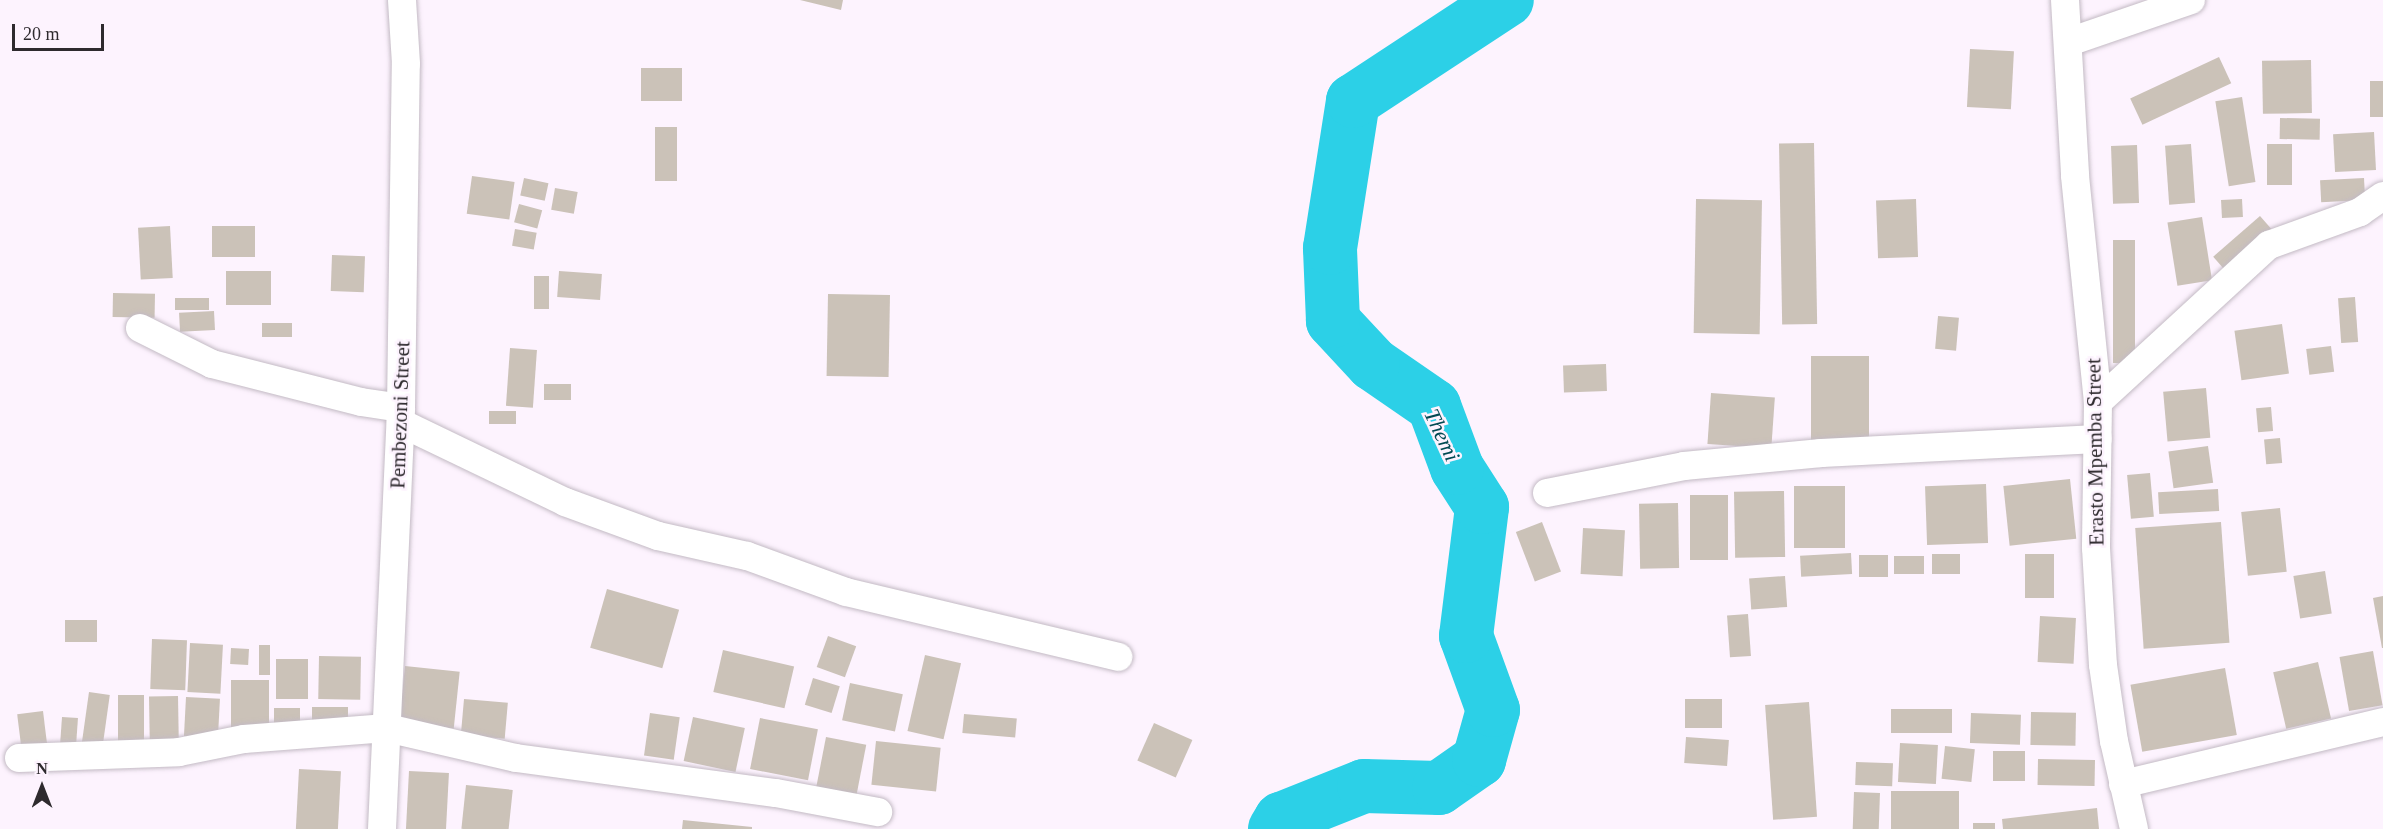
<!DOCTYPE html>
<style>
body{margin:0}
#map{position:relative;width:2383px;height:829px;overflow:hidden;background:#fdf3fe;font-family:Georgia,serif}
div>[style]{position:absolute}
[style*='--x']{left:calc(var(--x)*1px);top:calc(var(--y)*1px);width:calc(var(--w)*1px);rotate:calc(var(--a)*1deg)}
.river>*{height:54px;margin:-27px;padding:0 27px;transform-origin:27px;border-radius:27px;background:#2cd0e7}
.building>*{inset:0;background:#cbc2b8;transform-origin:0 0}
.roads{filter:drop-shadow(0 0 2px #c3bac4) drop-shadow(0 0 2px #c3bac4)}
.minor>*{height:28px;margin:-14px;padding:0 14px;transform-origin:14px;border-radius:14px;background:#fff}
span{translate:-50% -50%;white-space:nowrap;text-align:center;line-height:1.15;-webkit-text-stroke:5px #fdf3fe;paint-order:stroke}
.street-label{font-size:21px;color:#2e2a2e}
.water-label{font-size:22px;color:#014952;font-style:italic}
.north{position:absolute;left:12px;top:757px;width:60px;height:60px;-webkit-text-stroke:4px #fdf3fe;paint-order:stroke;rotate:0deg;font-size:16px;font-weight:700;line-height:24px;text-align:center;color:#2e2a2e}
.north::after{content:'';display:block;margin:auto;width:21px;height:27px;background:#2e2a2e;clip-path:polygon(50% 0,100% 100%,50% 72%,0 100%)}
.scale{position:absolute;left:12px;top:24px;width:92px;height:27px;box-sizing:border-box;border:3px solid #2e2a2e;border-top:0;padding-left:8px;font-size:18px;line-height:21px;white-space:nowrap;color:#2e2a2e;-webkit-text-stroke:4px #fdf3fe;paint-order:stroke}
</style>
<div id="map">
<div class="river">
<div style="--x:1275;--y:829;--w:12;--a:-59"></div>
<div style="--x:1281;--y:819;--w:89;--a:-21.7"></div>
<div style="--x:1364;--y:786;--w:75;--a:1.5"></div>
<div style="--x:1439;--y:788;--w:49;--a:-35"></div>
<div style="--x:1479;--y:760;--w:52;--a:-74.4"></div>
<div style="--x:1493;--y:710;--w:79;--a:-110"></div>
<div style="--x:1466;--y:636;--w:130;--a:-82.9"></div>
<div style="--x:1482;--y:507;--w:46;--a:-122.7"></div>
<div style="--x:1457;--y:468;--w:66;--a:-110.4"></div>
<div style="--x:1434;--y:406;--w:74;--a:-145.5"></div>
<div style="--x:1373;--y:364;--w:59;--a:-132.9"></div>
<div style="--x:1333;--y:321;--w:73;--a:-92.4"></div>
<div style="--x:1330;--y:248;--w:149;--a:-81.1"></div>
<div style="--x:1353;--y:101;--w:184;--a:-33.3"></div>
</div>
<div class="building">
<div style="clip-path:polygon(800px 0,843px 0,841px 10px)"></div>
<div style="left:1970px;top:49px;width:44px;height:58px;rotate:3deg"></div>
<div style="left:2219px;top:57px;width:29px;height:98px;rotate:65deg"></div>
<div style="left:2311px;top:60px;width:53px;height:49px;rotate:89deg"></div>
<div style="left:641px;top:68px;width:41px;height:33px"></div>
<div style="left:2383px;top:81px;width:36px;height:13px;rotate:90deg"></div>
<div style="left:2242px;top:97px;width:86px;height:27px;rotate:81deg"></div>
<div style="left:2280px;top:118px;width:40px;height:21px;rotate:1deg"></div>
<div style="left:655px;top:127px;width:22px;height:54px"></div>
<div style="left:2374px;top:132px;width:38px;height:41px;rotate:87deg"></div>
<div style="left:1814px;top:143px;width:181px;height:35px;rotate:89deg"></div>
<div style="left:2191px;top:144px;width:59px;height:26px;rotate:86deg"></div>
<div style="left:2267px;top:144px;width:25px;height:41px"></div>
<div style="left:2137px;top:145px;width:58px;height:26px;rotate:88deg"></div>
<div style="left:472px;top:176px;width:43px;height:38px;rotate:8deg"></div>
<div style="left:524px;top:178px;width:25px;height:18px;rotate:12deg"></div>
<div style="left:2364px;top:178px;width:22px;height:44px;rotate:87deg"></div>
<div style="left:555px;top:188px;width:23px;height:22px;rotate:10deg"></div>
<div style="left:1696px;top:199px;width:66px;height:134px;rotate:1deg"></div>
<div style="left:1916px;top:199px;width:58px;height:40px;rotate:88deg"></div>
<div style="left:2242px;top:199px;width:18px;height:21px;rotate:87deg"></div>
<div style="left:519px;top:204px;width:24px;height:19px;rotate:15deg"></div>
<div style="left:2260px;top:216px;width:21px;height:62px;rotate:49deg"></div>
<div style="left:2202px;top:217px;width:64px;height:35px;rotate:81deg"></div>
<div style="left:170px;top:226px;width:52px;height:32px;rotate:87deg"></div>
<div style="left:212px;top:226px;width:43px;height:31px"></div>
<div style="left:515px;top:229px;width:22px;height:17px;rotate:10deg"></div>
<div style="left:2113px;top:240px;width:22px;height:123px"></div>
<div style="left:332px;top:255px;width:33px;height:36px;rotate:2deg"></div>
<div style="left:226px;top:271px;width:45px;height:34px"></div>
<div style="left:559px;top:271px;width:43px;height:26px;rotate:4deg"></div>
<div style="left:534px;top:276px;width:15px;height:33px"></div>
<div style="left:113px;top:293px;width:42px;height:24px;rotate:1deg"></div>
<div style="left:828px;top:294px;width:62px;height:82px;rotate:1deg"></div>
<div style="left:2355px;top:297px;width:45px;height:17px;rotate:86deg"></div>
<div style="left:175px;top:298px;width:34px;height:12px"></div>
<div style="left:214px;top:311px;width:19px;height:35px;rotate:87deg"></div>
<div style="left:1938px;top:316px;width:21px;height:33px;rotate:5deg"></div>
<div style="left:262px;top:323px;width:30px;height:14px"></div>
<div style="left:2282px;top:324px;width:50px;height:48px;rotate:82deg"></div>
<div style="left:2331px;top:346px;width:26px;height:25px;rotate:83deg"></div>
<div style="left:510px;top:348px;width:27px;height:58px;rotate:4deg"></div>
<div style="left:1811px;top:356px;width:58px;height:88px"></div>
<div style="left:1606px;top:364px;width:27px;height:43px;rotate:88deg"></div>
<div style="left:544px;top:384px;width:27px;height:16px"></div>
<div style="left:2206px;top:388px;width:50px;height:43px;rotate:85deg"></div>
<div style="left:1711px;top:393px;width:64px;height:51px;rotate:4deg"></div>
<div style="left:2271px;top:407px;width:24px;height:15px;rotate:85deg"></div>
<div style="left:516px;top:411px;width:13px;height:27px;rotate:90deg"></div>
<div style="left:2280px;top:438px;width:25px;height:16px;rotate:85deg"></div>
<div style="left:2208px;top:446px;width:37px;height:40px;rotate:82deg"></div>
<div style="left:2150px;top:473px;width:44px;height:23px;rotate:85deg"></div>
<div style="left:2070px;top:479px;width:60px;height:67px;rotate:84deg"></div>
<div style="left:1986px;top:484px;width:59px;height:61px;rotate:88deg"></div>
<div style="left:1794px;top:486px;width:51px;height:62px"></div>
<div style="left:2218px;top:489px;width:22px;height:60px;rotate:87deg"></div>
<div style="left:1784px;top:491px;width:66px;height:50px;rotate:89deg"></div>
<div style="left:1690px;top:495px;width:38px;height:65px"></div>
<div style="left:1678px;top:503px;width:65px;height:39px;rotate:89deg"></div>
<div style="left:2280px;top:508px;width:64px;height:39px;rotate:84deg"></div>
<div style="left:1542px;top:522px;width:53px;height:28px;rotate:69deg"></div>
<div style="left:2221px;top:522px;width:121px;height:86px;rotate:86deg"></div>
<div style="left:1583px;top:528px;width:42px;height:46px;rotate:3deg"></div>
<div style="left:1851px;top:553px;width:21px;height:51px;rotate:87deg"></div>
<div style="left:1932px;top:554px;width:28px;height:20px"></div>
<div style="left:2025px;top:554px;width:29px;height:44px"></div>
<div style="left:1859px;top:555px;width:29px;height:22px"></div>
<div style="left:1894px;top:556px;width:30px;height:18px"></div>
<div style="left:2325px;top:571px;width:43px;height:32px;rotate:81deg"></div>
<div style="left:1785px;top:576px;width:31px;height:36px;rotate:86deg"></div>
<div style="left:607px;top:589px;width:75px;height:61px;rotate:16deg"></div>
<div style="clip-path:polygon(2383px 596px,2383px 648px,2382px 648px,2373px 598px)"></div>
<div style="left:1748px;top:614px;width:42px;height:21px;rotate:86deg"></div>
<div style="left:2040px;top:616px;width:36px;height:46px;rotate:3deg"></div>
<div style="left:65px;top:620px;width:32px;height:22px"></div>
<div style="left:828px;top:636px;width:30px;height:33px;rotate:20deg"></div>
<div style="left:152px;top:639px;width:35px;height:50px;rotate:2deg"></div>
<div style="left:190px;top:643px;width:33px;height:49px;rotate:3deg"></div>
<div style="left:259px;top:645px;width:11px;height:30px"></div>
<div style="left:231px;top:648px;width:18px;height:16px;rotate:3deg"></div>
<div style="left:723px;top:650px;width:73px;height:43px;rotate:13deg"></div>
<div style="left:2373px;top:651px;width:55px;height:34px;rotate:80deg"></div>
<div style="left:925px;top:655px;width:37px;height:78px;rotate:13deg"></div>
<div style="left:319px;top:656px;width:42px;height:43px;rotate:1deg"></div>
<div style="left:276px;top:659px;width:32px;height:40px"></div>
<div style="left:2318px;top:662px;width:58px;height:46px;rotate:77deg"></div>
<div style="left:405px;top:666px;width:55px;height:57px;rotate:6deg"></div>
<div style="left:2225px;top:668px;width:68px;height:96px;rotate:80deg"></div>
<div style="left:813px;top:678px;width:28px;height:28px;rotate:17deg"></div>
<div style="left:269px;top:680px;width:51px;height:38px;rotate:90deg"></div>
<div style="left:850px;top:683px;width:54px;height:38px;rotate:12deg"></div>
<div style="left:89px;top:692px;width:21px;height:52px;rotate:8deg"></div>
<div style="left:118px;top:695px;width:26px;height:53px"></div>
<div style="left:178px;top:696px;width:51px;height:29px;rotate:89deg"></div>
<div style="left:186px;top:697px;width:34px;height:39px;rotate:3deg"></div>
<div style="left:464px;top:699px;width:44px;height:36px;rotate:5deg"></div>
<div style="left:1685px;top:699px;width:37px;height:29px"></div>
<div style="left:1809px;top:702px;width:115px;height:44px;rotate:86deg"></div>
<div style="left:312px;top:707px;width:36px;height:20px"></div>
<div style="left:274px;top:708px;width:26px;height:20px"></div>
<div style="left:1891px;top:709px;width:61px;height:24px"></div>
<div style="left:43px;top:711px;width:40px;height:26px;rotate:83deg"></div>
<div style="left:2031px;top:712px;width:45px;height:33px;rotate:1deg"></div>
<div style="left:650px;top:713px;width:30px;height:43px;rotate:8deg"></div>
<div style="left:1971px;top:713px;width:50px;height:30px;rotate:2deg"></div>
<div style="left:964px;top:714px;width:53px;height:19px;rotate:5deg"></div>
<div style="left:62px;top:717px;width:16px;height:27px;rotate:4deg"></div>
<div style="left:693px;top:717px;width:53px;height:45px;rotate:12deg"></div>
<div style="left:760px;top:718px;width:59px;height:52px;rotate:11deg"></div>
<div style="left:1154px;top:723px;width:42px;height:41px;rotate:24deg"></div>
<div style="left:826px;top:737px;width:41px;height:51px;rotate:11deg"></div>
<div style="left:1686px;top:737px;width:43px;height:26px;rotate:4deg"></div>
<div style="left:876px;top:741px;width:65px;height:44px;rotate:6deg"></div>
<div style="left:1900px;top:743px;width:38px;height:39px;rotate:3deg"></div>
<div style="left:1945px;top:746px;width:30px;height:33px;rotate:6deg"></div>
<div style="left:1993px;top:751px;width:32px;height:30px"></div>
<div style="left:2038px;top:759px;width:57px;height:26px;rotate:1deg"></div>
<div style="left:1856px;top:762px;width:37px;height:23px;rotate:2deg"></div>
<div style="left:299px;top:769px;width:42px;height:60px;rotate:3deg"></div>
<div style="left:409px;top:771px;width:40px;height:58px;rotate:3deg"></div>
<div style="left:466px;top:785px;width:47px;height:44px;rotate:6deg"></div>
<div style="left:1959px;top:791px;width:38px;height:68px;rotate:90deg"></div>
<div style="left:1854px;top:792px;width:26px;height:37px;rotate:2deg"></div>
<div style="clip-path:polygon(2097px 808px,2099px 829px,2003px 829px,2002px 819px)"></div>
<div style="clip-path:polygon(683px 820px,752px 827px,752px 829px,682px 829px)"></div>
<div style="left:1973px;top:823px;width:22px;height:6px"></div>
</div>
<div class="roads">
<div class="minor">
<div style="--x:2065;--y:0;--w:176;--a:86.7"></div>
<div style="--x:2075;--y:176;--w:227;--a:84.2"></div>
<div style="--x:2098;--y:402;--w:146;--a:90.8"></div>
<div style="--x:2096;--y:548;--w:117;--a:86.6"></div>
<div style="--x:2103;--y:665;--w:77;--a:81.8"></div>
<div style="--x:2114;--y:741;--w:90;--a:77.2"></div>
<div style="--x:2069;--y:42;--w:129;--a:-19"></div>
<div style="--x:140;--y:328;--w:80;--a:26.6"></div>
<div style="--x:212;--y:364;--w:154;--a:14.3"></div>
<div style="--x:361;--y:402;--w:40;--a:8.5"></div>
<div style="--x:2098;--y:402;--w:232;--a:-42.6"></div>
<div style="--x:2269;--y:245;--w:97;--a:-19.9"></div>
<div style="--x:2360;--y:212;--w:28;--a:-35"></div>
<div style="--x:401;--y:423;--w:182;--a:25.7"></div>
<div style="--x:565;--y:502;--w:99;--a:20.1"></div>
<div style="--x:658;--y:536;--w:91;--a:12.7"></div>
<div style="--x:747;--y:556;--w:105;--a:20"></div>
<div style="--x:846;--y:592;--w:280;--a:13.4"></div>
<div style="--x:1547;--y:493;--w:140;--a:-11.1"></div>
<div style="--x:1684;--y:466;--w:138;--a:-5.4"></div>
<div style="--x:1821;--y:453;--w:277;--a:-2.9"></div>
<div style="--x:19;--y:758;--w:160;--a:-2.1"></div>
<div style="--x:179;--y:752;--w:66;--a:-11.3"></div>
<div style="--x:244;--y:739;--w:143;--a:-4.4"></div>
<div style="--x:387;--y:728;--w:132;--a:13.1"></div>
<div style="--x:516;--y:758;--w:262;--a:7.7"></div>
<div style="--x:776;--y:793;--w:104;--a:10.6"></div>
<div style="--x:2123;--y:784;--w:267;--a:-13.4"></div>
<div style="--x:382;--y:829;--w:421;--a:-87.4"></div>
<div style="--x:401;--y:408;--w:344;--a:-89.2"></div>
<div style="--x:406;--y:64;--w:64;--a:-93.6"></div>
</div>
</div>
<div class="street-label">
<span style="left:400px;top:415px;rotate:-88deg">Pembezoni Street</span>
<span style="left:2095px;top:452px;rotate:-91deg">Erasto Mpemba Street</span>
</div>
<div class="water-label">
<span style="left:1442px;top:435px;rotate:65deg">Themi</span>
</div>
<div class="north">N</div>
<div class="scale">20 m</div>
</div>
